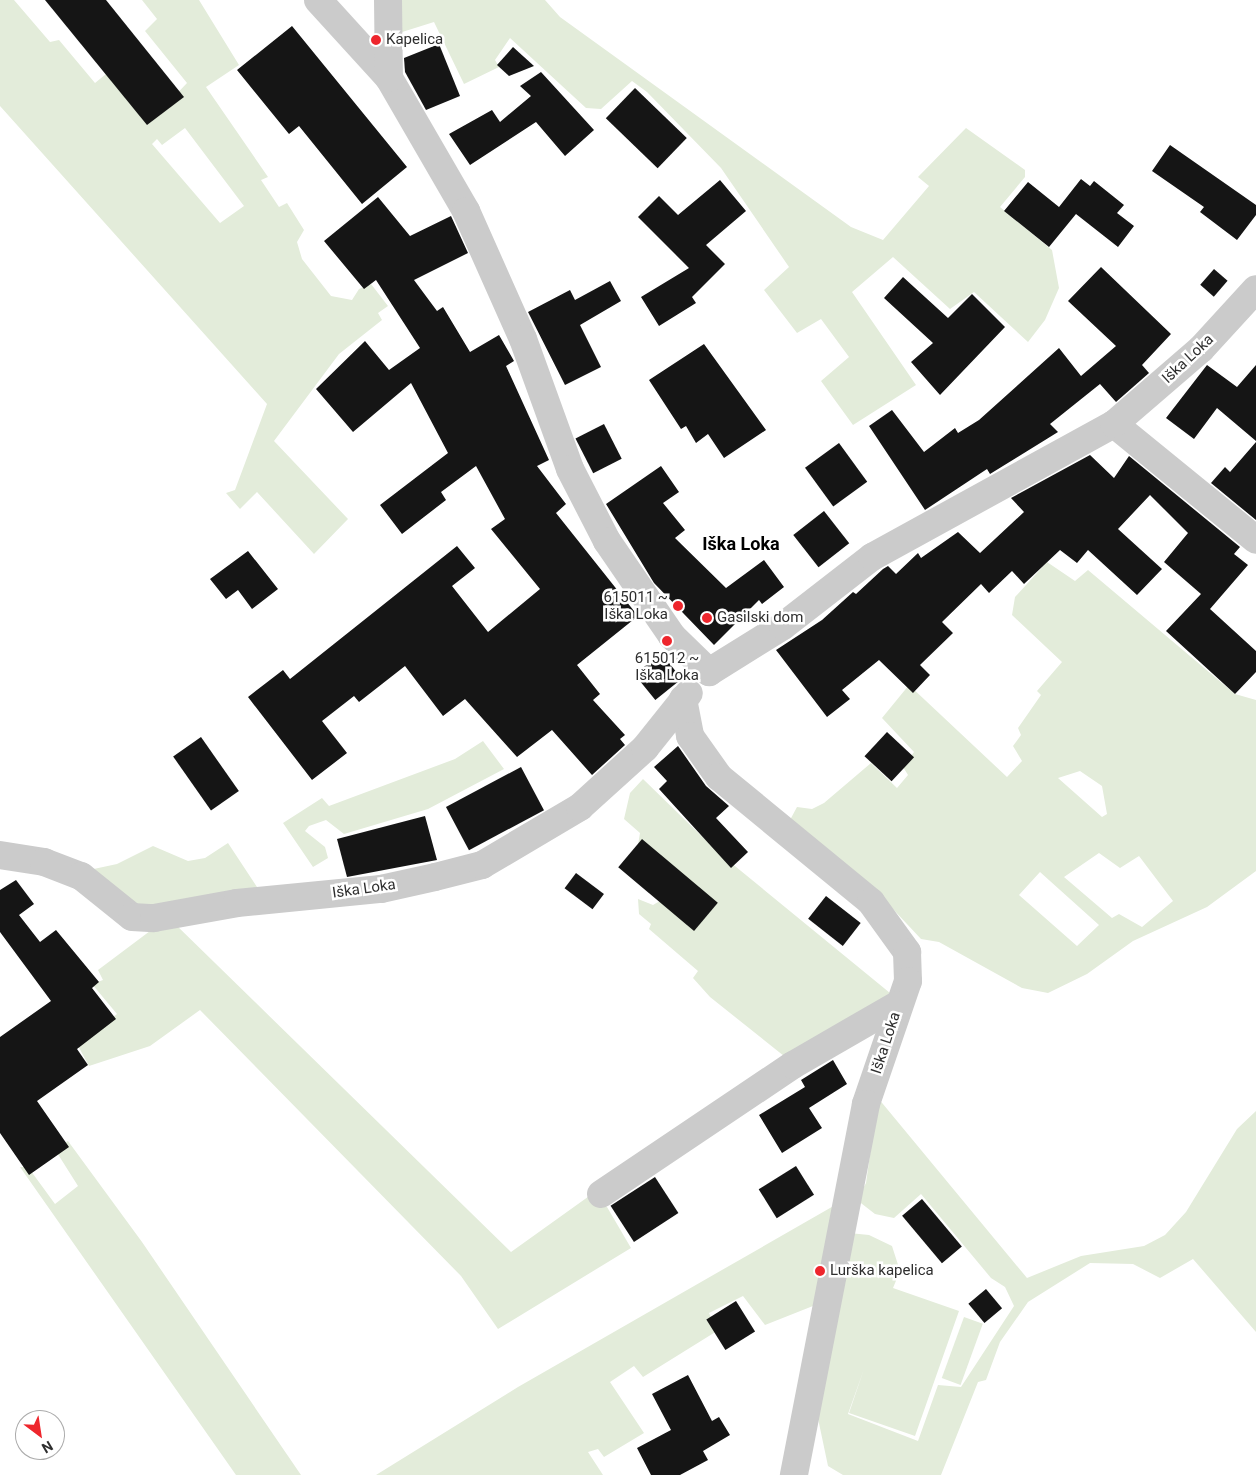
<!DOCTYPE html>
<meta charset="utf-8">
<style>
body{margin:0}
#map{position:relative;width:1256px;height:1475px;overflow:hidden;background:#fff;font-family:Roboto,sans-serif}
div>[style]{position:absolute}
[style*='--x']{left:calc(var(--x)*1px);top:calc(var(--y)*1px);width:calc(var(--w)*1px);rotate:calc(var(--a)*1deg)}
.green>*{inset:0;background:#e3ecda;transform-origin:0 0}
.building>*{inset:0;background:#151515;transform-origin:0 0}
.minor>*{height:28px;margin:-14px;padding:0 14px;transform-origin:14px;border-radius:14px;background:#cbcbcb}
.dots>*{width:14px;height:14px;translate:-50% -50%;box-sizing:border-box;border:2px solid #fff;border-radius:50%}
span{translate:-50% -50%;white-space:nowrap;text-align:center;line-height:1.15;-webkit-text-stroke:5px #fff;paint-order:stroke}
.poi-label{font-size:15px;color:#2e2e2e}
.left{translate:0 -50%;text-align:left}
.right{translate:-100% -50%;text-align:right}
.street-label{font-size:15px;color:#2e2e2e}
.quarter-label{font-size:18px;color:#000;font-weight:700}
.north{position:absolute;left:15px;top:1410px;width:50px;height:50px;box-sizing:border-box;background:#fff;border:1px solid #ababab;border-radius:50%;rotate:149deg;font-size:14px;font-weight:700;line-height:20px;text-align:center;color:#2e2e2e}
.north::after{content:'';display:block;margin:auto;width:18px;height:22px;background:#ee262d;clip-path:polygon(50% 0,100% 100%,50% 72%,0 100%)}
</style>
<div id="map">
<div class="green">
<div style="clip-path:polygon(evenodd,0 0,14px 0,50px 42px,59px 40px,95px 83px,106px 74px,168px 103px,187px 83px,145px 31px,157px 19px,142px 0,199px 0,239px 65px,206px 87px,268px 177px,261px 180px,279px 207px,287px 203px,304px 230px,297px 242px,302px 259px,331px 296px,352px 300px,359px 289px,371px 284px,388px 306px,378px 313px,382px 320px,339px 354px,274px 441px,348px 519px,314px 554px,257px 492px,240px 509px,226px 493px,235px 490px,267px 404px,0 106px,0 0,185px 128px,244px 206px,220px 223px,152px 144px,157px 139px,162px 145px,185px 128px)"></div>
<div style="clip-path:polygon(401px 0,545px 0,560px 17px,851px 227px,883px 240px,929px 186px,918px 177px,966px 128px,1025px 170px,1025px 177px,1000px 207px,1052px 250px,1059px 288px,1045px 320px,1028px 342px,974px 292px,950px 309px,893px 257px,852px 292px,916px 385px,853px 425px,821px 381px,849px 357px,821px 319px,797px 333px,764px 290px,789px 267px,721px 168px,647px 92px,632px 81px,601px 109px,586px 108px,510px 38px,495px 60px,499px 67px,464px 84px,434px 22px,399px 33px)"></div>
<div style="clip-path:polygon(evenodd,1047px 562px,1075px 581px,1088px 570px,1235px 694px,1256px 700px,1256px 871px,1207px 907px,1133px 941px,1087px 974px,1048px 993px,1022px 988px,939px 942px,921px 939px,877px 892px,790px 820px,797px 807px,812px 809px,824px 803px,871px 763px,897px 788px,908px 775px,903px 767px,914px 752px,882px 718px,909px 685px,1007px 777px,1022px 761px,1013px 746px,1021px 735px,1018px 728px,1041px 695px,1037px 691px,1062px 662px,1012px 615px,1015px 597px,1047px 562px,1080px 771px,1102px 786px,1107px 814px,1102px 817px,1058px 778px,1080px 771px,1047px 562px,1099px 853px,1120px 868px,1139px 856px,1173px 901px,1142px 927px,1119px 914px,1112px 918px,1064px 877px,1099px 853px,1047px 562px,1040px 872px,1099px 925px,1077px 946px,1019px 895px,1040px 872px)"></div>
<div style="clip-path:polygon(483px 741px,504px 769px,428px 809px,344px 834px,326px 820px,309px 826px,305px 831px,325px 847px,328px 858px,313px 867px,283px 823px,322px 798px,329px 806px,455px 759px)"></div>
<div style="clip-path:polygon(643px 779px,719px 853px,890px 993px,891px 1001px,789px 1060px,710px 997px,693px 978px,698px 971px,649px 929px,651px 924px,639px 914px,638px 899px,653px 905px,665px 898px,638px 845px,640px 833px,624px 819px,630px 793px)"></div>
<div style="clip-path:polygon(228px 843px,261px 893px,144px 909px,89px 870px,117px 864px,153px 846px,188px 861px,205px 858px)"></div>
<div style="clip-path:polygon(173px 922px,511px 1252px,592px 1194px,607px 1207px,631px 1248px,498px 1329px,461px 1276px,200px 1010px,150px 1046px,89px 1066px,77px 1044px,117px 1014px,92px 984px,103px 980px,98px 970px,158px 925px)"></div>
<div style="clip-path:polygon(878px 1098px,1027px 1278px,1081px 1256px,1144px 1246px,1165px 1235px,1186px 1212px,1237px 1129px,1256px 1111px,1256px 1332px,1193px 1259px,1160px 1278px,1133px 1264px,1090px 1263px,1028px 1302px,1000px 1342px,986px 1380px,978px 1382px,941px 1475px,843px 1475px,828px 1466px,816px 1409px,849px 1233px,869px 1235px,892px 1246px,900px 1271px,893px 1288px,959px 1311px,915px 1436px,849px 1413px,864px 1369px,848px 1414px,918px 1441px,938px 1385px,961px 1387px,1014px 1306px,1005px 1287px,991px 1278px,921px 1194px,894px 1218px,875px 1214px,857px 1200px,866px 1183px)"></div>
<div style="clip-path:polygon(68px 1141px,142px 1242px,301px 1475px,236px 1475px,20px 1167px,28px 1167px,55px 1204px,78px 1186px,54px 1148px)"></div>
<div style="clip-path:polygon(837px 1204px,818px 1304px,765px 1325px,743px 1296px,709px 1313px,717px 1331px,643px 1377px,634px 1366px,610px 1382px,644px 1433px,604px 1457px,598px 1449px,588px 1452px,603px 1475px,376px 1475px,518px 1387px)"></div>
<div style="left:964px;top:1317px;width:20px;height:65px;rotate:20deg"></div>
</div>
<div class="building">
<div style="clip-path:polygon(45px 0,106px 0,184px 97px,147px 125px)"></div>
<div style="clip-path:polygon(292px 26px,407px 167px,362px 204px,299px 126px,289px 134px,237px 70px)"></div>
<div style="clip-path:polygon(439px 44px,460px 96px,426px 110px,405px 72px,404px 58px)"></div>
<div style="clip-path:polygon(513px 47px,534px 66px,509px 76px,497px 65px)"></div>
<div style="clip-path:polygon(541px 72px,594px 130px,565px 156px,536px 122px,470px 165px,449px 134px,492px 110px,500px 122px,531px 96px,520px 86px)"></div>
<div style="left:635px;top:88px;width:72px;height:42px;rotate:44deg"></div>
<div style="clip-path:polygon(1170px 145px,1256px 205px,1256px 215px,1237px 240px,1200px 212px,1204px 207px,1152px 171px)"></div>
<div style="clip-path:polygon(1081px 179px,1090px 186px,1094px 181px,1124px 205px,1117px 213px,1134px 226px,1118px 247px,1076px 214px,1049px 247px,1004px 211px,1028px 182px,1059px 207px)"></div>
<div style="clip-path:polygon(720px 180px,746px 211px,706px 245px,725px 264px,692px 297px,696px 303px,659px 326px,641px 297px,689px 268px,638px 217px,659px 196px,678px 215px)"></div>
<div style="clip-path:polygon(378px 197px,410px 236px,451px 216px,468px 253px,414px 280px,437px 311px,443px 307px,470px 352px,499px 335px,514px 361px,506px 366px,549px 460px,537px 466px,566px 504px,556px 513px,638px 616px,577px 665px,600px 694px,593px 700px,625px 735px,620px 739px,625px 745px,592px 775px,552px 730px,517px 757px,465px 699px,443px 716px,405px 666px,359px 702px,354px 696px,322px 721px,347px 753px,312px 780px,248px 697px,283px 670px,290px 679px,457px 546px,475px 568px,452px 586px,488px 632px,540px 589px,491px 529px,505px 519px,476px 466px,441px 492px,446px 500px,402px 534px,380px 505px,448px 453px,411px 383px,353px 432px,316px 389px,365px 341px,389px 370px,420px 348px,376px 280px,364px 289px,324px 241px)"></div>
<div style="clip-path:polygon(1101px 267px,1171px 334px,1142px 365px,1149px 373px,1116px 402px,1100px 384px,1050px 424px,1058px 432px,990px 474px,987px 469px,925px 510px,869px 426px,892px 410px,924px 452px,955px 428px,958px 433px,979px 420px,1059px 348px,1081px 376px,1116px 346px,1068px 301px)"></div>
<div style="left:1214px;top:269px;width:18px;height:21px;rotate:41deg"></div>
<div style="clip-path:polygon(903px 277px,948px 318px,972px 294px,1005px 327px,940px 395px,911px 362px,933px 343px,884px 298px)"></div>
<div style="clip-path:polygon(610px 281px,621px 301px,580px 325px,601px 367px,565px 385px,528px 312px,570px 290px,575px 300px)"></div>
<div style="clip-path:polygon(704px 344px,766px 430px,724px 458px,708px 434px,696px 443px,686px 426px,681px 429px,649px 380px)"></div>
<div style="clip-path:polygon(1207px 365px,1237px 387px,1256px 365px,1256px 441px,1217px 408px,1194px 439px,1166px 418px)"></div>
<div style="left:604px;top:424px;width:39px;height:32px;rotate:63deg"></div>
<div style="clip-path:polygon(1256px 442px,1256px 520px,1211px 483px,1225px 467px,1230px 472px)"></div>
<div style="left:839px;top:443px;width:48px;height:42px;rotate:54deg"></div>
<div style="clip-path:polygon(1090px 455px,1114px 478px,1129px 456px,1240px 547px,1234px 554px,1248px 565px,1210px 609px,1256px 651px,1256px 672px,1235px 694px,1166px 631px,1201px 594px,1164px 562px,1188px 533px,1150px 495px,1118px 529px,1162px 569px,1137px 595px,1088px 550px,1077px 563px,1060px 550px,1024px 584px,1012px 571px,989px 593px,981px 584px,942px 622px,953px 633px,920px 665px,930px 675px,913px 693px,879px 660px,842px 690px,850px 699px,827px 717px,776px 650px,822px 620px,853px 592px,856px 594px,883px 569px,888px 566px,896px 574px,918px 553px,921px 558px,958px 532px,980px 553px,1024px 512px,1011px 498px)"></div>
<div style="clip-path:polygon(661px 466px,679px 492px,663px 503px,685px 530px,675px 538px,726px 588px,764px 560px,784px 587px,762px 604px,759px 600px,714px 645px,654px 583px,606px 504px)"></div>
<div style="left:824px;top:511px;width:41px;height:39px;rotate:52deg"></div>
<div style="clip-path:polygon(248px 551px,278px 589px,252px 609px,238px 590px,226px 599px,210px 579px)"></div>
<div style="left:661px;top:653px;width:33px;height:34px;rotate:51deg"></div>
<div style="left:887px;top:732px;width:37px;height:33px;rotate:43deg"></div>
<div style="left:201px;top:737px;width:66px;height:34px;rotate:55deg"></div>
<div style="clip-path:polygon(678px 746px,706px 786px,729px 806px,716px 818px,748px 852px,731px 868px,659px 789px,667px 781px,654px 767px)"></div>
<div style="left:521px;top:767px;width:49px;height:85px;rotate:62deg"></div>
<div style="clip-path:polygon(425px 816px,437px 860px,347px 877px,337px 839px)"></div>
<div style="left:642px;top:839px;width:99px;height:37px;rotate:40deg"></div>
<div style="left:576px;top:873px;width:35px;height:19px;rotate:37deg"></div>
<div style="clip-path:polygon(16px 880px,34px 904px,19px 915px,40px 942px,56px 930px,99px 982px,92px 988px,116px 1019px,77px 1049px,88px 1065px,37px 1101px,69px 1147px,29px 1175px,0 1133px,0 1037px,51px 1001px,0 932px,0 890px)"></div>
<div style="left:826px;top:896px;width:44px;height:29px;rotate:38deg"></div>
<div style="clip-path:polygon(833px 1060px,847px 1084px,809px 1108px,822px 1128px,782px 1153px,759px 1115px,805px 1087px,801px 1080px)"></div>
<div style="left:796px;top:1166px;width:34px;height:44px;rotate:58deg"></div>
<div style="left:655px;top:1177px;width:43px;height:53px;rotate:57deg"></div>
<div style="left:922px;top:1199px;width:62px;height:26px;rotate:50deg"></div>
<div style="left:986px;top:1289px;width:25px;height:23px;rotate:50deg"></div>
<div style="left:736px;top:1301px;width:36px;height:35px;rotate:58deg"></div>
<div style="clip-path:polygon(688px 1375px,712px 1421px,719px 1417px,730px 1435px,703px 1451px,708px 1460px,680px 1475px,651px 1475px,637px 1448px,671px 1430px,652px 1394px)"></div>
</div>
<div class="minor">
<div style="--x:318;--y:0;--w:105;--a:47.7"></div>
<div style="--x:389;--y:78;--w:154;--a:59.9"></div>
<div style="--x:466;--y:211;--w:140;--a:66"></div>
<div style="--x:523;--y:339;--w:138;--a:70.1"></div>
<div style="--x:570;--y:469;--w:81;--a:62.8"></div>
<div style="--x:607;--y:541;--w:115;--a:55.6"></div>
<div style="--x:672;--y:636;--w:52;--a:44.2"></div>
<div style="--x:709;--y:672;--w:87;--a:-31.9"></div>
<div style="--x:783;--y:626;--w:113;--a:-37.8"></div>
<div style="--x:872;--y:557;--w:276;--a:-28.8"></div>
<div style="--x:1114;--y:424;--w:183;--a:39.2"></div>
<div style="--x:388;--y:0;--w:78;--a:89.3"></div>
<div style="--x:1114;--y:424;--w:115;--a:-40.8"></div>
<div style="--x:1201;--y:349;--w:81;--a:-47.5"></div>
<div style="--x:683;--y:699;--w:38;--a:79"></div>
<div style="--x:690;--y:736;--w:50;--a:54.7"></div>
<div style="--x:719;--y:777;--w:197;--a:39.4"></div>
<div style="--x:871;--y:902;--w:62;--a:54.2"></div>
<div style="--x:907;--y:952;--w:29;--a:88"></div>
<div style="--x:908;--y:981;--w:130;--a:108.9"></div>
<div style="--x:866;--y:1104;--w:378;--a:101"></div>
<div style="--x:0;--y:855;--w:45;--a:9"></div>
<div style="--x:44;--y:862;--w:40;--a:21"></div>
<div style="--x:81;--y:876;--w:65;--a:38.8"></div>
<div style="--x:132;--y:917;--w:22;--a:3"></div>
<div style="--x:154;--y:918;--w:84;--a:-10.2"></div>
<div style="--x:237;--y:903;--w:145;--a:-5.6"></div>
<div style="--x:381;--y:889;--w:55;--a:-12.5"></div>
<div style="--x:435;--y:877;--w:49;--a:-14.3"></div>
<div style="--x:482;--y:865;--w:114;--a:-30.6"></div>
<div style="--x:580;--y:807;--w:88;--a:-42.2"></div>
<div style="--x:645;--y:748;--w:70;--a:-51.3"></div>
<div style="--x:601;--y:1194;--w:231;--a:-33.9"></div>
<div style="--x:793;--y:1065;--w:120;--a:-30"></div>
</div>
<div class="dots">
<div style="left:376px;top:40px;background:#ee262d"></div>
<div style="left:678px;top:606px;background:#ee262d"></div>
<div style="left:707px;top:618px;background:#ee262d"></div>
<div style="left:667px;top:641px;background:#ee262d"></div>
<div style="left:820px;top:1271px;background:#ee262d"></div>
</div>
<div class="poi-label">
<span class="left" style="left:386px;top:40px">Kapelica</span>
<span class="right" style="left:668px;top:606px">615011 ~<br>Iška Loka</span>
<span class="left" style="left:717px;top:618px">Gasilski dom</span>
<span style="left:667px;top:667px">615012 ~<br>Iška Loka</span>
<span class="left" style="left:830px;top:1271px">Lurška kapelica</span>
</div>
<div class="street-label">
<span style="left:1188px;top:359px;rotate:-43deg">Iška Loka</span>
<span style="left:364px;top:889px;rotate:-8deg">Iška Loka</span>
<span style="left:886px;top:1043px;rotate:-72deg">Iška Loka</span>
</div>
<div class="quarter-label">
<span style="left:741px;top:544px">Iška Loka</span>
</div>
<div class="north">N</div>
</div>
